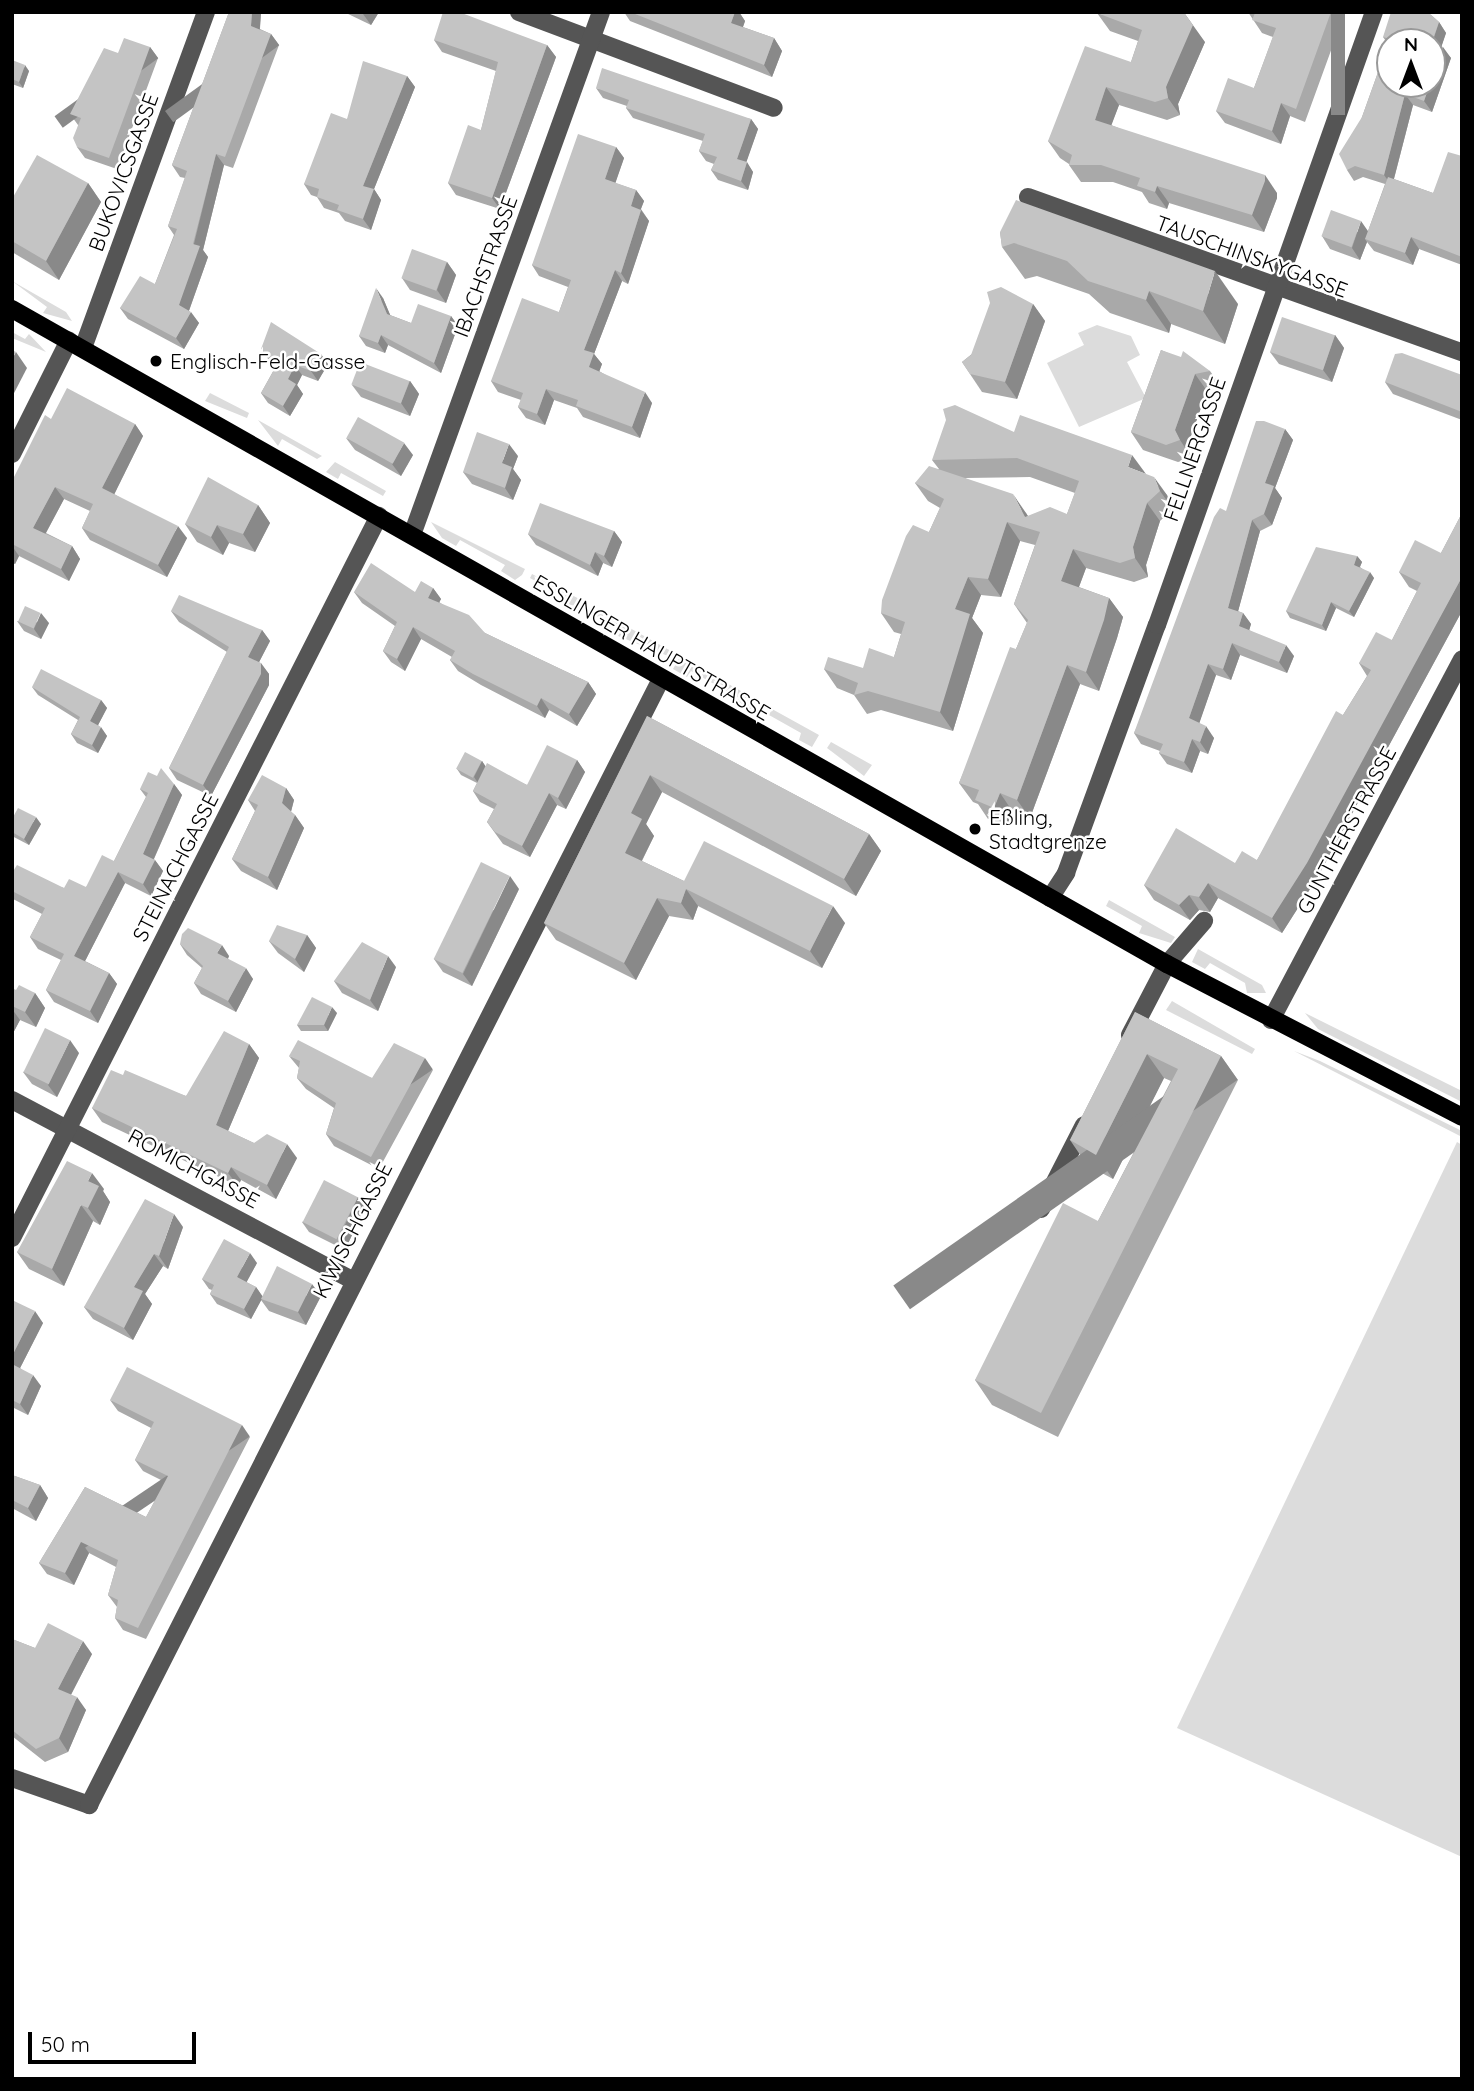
<!DOCTYPE html>
<meta charset="utf-8">
<style>
body{margin:0}
#map{position:relative;width:1474px;height:2091px;overflow:hidden;background:#fff;font-family:Quicksand,sans-serif}
div>[style]{position:absolute}
[style*='--x']{left:calc(var(--x)*1px);top:calc(var(--y)*1px);width:calc(var(--w)*1px);rotate:calc(var(--a)*1deg)}
.green>*{inset:0;background:#dcdcdc}
.minor>*{height:18px;margin:-9px;padding:0 9px;transform-origin:9px;border-radius:9px;background:#555}
.major>*{height:18px;margin:-9px;padding:0 9px;transform-origin:9px;border-radius:9px;background:#000}
.wall>*{inset:0;background:#a9a9a9}
.shaded-wall>*{inset:0;background:#898989;transform-origin:0 0}
.building>*{inset:0;background:#c4c4c4;transform-origin:0 0}
.dots>*{width:19px;height:19px;translate:-50% -50%;box-sizing:border-box;border:4px solid #fff;border-radius:50%}
span{translate:-50% -50%;white-space:nowrap;text-align:center;line-height:1.15;-webkit-text-stroke:5px #fff;paint-order:stroke}
.street-label{font-size:21px;color:#000}
.poi-label{font-size:21px;color:#000}
.left{translate:0 -50%;text-align:left}
.frame{position:absolute;inset:0;border:14px solid #000;pointer-events:none}
.north{position:absolute;left:1376px;top:28px;width:70px;height:70px;box-sizing:border-box;background:#fff;border:2px solid #999;border-radius:50%;rotate:0deg;font-size:19px;font-weight:700;line-height:28px;text-align:center;color:#000}
.north::after{content:'';display:block;margin:auto;width:24px;height:32px;background:#000;clip-path:polygon(50% 0,100% 100%,50% 72%,0 100%)}
.scale{position:absolute;left:28px;top:2032px;width:168px;height:32px;box-sizing:border-box;border:4px solid #000;border-top:0;padding-left:9px;font-size:21px;line-height:24px;white-space:nowrap;color:#000;-webkit-text-stroke:5px #fff;paint-order:stroke}
</style>
<div id="map">
<div class="green">
<div style="clip-path:polygon(12px 281px,66px 312px,72px 321px,43px 313px,47px 307px)"></div>
<div style="clip-path:polygon(1097px 325px,1131px 336px,1140px 355px,1127px 362px,1146px 398px,1079px 427px,1047px 363px,1084px 345px,1078px 333px)"></div>
<div style="clip-path:polygon(12px 332px,25px 339px,29px 334px,46px 352px,12px 338px)"></div>
<div style="clip-path:polygon(210px 393px,249px 413px,247px 418px,205px 401px)"></div>
<div style="clip-path:polygon(258px 420px,322px 456px,317px 459px,282px 439px,278px 446px)"></div>
<div style="clip-path:polygon(335px 462px,386px 491px,383px 496px,341px 473px,338px 479px,326px 472px)"></div>
<div style="clip-path:polygon(431px 522px,525px 569px,522px 575px,515px 580px,501px 571px,505px 565px,460px 540px,456px 546px,442px 538px)"></div>
<div style="clip-path:polygon(532px 574px,585px 602px,582px 607px,559px 603px,562px 596px,530px 578px)"></div>
<div style="clip-path:polygon(594px 608px,671px 651px,668px 656px,618px 636px,622px 630px,591px 613px)"></div>
<div style="clip-path:polygon(680px 657px,757px 700px,750px 712px,736px 704px,739px 698px,691px 671px,687px 677px,673px 669px)"></div>
<div style="clip-path:polygon(772px 709px,819px 735px,812px 747px,799px 740px,801px 733px,769px 715px)"></div>
<div style="clip-path:polygon(831px 742px,872px 765px,864px 776px,827px 748px)"></div>
<div style="clip-path:polygon(1109px 900px,1175px 937px,1171px 943px,1139px 933px,1142px 926px,1106px 906px)"></div>
<div style="clip-path:polygon(1198px 949px,1262px 985px,1266px 993px,1247px 993px,1245px 983px,1210px 963px,1205px 969px,1192px 962px)"></div>
<div style="clip-path:polygon(1172px 1001px,1255px 1049px,1252px 1054px,1166px 1010px)"></div>
<div style="clip-path:polygon(1305px 1013px,1462px 1091px,1462px 1102px,1318px 1029px)"></div>
<div style="clip-path:polygon(1294px 1051px,1320px 1061px,1462px 1131px,1462px 1137px)"></div>
<div style="clip-path:polygon(1457px 1142px,1462px 1145px,1462px 1857px,1177px 1728px)"></div>
</div>
<div class="minor">
<div style="--x:519;--y:12;--w:272;--a:20.6"></div>
<div style="--x:1028;--y:197;--w:461;--a:19.7"></div>
<div style="--x:83;--y:348;--w:358;--a:-69.9"></div>
<div style="--x:12;--y:454;--w:127;--a:-63.4"></div>
<div style="--x:412;--y:535;--w:556;--a:-70.13"></div>
<div style="--x:1050;--y:898;--w:30;--a:-57"></div>
<div style="--x:1066;--y:873;--w:264;--a:-69.9"></div>
<div style="--x:1157;--y:625;--w:650;--a:-70.51"></div>
<div style="--x:1271;--y:1020;--w:408;--a:-62.1"></div>
<div style="--x:1130;--y:1035;--w:80;--a:-62.5"></div>
<div style="--x:1167;--y:964;--w:57;--a:-49.3"></div>
<div style="--x:12;--y:1100;--w:385;--a:27.9"></div>
<div style="--x:1041;--y:1209;--w:94;--a:-62.9"></div>
<div style="--x:12;--y:1238;--w:810;--a:-63.06"></div>
<div style="--x:12;--y:1778;--w:82;--a:19.3"></div>
<div style="--x:89;--y:1805;--w:1263;--a:-63.07"></div>
</div>
<div class="major">
<div style="--x:12;--y:309;--w:1328;--a:29.56"></div>
<div style="--x:1167;--y:964;--w:332;--a:27.4"></div>
</div>
<div class="wall">
<div style="clip-path:polygon(229px 12px,261px 12px,260px 29px,271px 34px,279px 45px,233px 168px,224px 165px,203px 250px,208px 257px,189px 311px,199px 323px,184px 349px,128px 319px,120px 308px,155px 284px,174px 235px,168px 226px,185px 178px,180px 177px,172px 165px)"></div>
<div style="clip-path:polygon(344px 12px,379px 12px,371px 25px)"></div>
<div style="clip-path:polygon(624px 12px,739px 12px,745px 21px,743px 27px,774px 38px,782px 51px,772px 77px,630px 21px)"></div>
<div style="clip-path:polygon(1248px 12px,1345px 12px,1305px 122px,1290px 116px,1281px 144px,1225px 123px,1216px 111px,1254px 88px,1273px 37px,1262px 33px)"></div>
<div style="clip-path:polygon(1097px 13px,1205px 42px,1178px 104px,1180px 115px,1167px 120px,1119px 105px,1111px 125px,1277px 193px,1277px 198px,1264px 232px,1169px 203px,1167px 209px,1149px 203px,1142px 192px,1113px 182px,1081px 182px,1069px 165px,1069px 164px,1060px 158px,1048px 141px,1131px 62px,1138px 41px,1110px 31px)"></div>
<div style="clip-path:polygon(1431px 15px,1439px 22px,1446px 33px,1441px 47px,1451px 58px,1432px 112px,1413px 105px,1394px 179px,1433px 193px,1462px 156px,1462px 265px,1419px 249px,1413px 265px,1374px 251px,1367px 242px,1360px 260px,1330px 249px,1322px 236px,1368px 231px,1385px 184px,1363px 177px,1354px 181px,1347px 170px,1362px 117px,1388px 44px,1383px 37px)"></div>
<div style="clip-path:polygon(434px 40px,547px 45px,556px 57px,500px 209px,456px 195px,448px 183px,481px 130px,496px 71px,442px 52px)"></div>
<div style="clip-path:polygon(150px 47px,158px 58px,117px 169px,85px 158px,77px 147px,78px 125px,70px 114px,118px 53px)"></div>
<div style="clip-path:polygon(12px 60px,29px 71px,23px 88px,12px 84px)"></div>
<div style="clip-path:polygon(407px 76px,415px 87px,374px 189px,381px 200px,371px 230px,345px 221px,339px 213px,324px 208px,317px 197px,311px 195px,304px 184px,347px 119px)"></div>
<div style="clip-path:polygon(596px 88px,751px 119px,758px 129px,746px 162px,753px 172px,748px 190px,718px 180px,711px 170px,714px 164px,706px 161px,699px 151px,703px 141px,633px 118px,626px 108px,627px 106px,603px 98px)"></div>
<div style="clip-path:polygon(616px 147px,624px 158px,615px 183px,636px 190px,644px 201px,641px 209px,649px 221px,628px 284px,622px 281px,594px 354px,602px 364px,599px 371px,652px 403px,640px 438px,583px 417px,577px 408px,554px 400px,545px 425px,526px 418px,518px 407px,521px 400px,498px 392px,491px 381px,559px 312px,568px 287px,539px 276px,532px 265px)"></div>
<div style="clip-path:polygon(88px 183px,101px 202px,59px 280px,12px 252px,12px 199px)"></div>
<div style="clip-path:polygon(1000px 232px,1238px 304px,1225px 344px,1171px 324px,1169px 333px,1110px 313px,1089px 294px,1037px 276px,1025px 279px,1002px 247px)"></div>
<div style="clip-path:polygon(447px 262px,456px 275px,446px 303px,410px 290px,402px 278px)"></div>
<div style="clip-path:polygon(383px 298px,390px 315px,411px 323px,451px 316px,458px 326px,441px 373px,388px 345px,385px 353px,366px 346px,359px 336px)"></div>
<div style="clip-path:polygon(1033px 304px,1045px 321px,1017px 399px,982px 392px,962px 362px)"></div>
<div style="clip-path:polygon(1335px 335px,1344px 348px,1332px 382px,1279px 364px,1270px 352px)"></div>
<div style="clip-path:polygon(261px 349px,328px 364px,318px 381px,302px 375px,297px 385px,303px 394px,290px 416px,268px 403px,261px 393px,276px 366px,268px 359px)"></div>
<div style="clip-path:polygon(1161px 350px,1210px 371px,1222px 388px,1207px 391px,1187px 447px,1192px 458px,1178px 462px,1143px 450px,1131px 432px)"></div>
<div style="clip-path:polygon(1462px 375px,1462px 420px,1393px 394px,1385px 382px)"></div>
<div style="clip-path:polygon(410px 381px,419px 394px,410px 416px,361px 397px,352px 385px)"></div>
<div style="clip-path:polygon(51px 419px,135px 424px,143px 436px,114px 494px,187px 538px,167px 577px,90px 540px,82px 528px,90px 511px,64px 499px,46px 533px,72px 546px,80px 559px,69px 581px,19px 556px,15px 564px,12px 563px,12px 481px)"></div>
<div style="clip-path:polygon(1285px 429px,1293px 440px,1275px 488px,1282px 498px,1272px 525px,1260px 531px,1238px 611px,1243px 613px,1251px 624px,1249px 630px,1294px 656px,1287px 673px,1240px 655px,1231px 680px,1216px 675px,1199px 723px,1214px 738px,1208px 754px,1200px 751px,1192px 773px,1167px 764px,1159px 753px,1160px 751px,1141px 744px,1134px 733px)"></div>
<div style="clip-path:polygon(evenodd,1014px 432px,1145px 474px,1167px 495px,1173px 509px,1160px 521px,1146px 565px,1148px 577px,1134px 582px,1086px 568px,1079px 587px,1109px 598px,1123px 617px,1117px 638px,1099px 691px,1080px 684px,1030px 818px,1013px 812px,1007px 826px,988px 819px,978px 804px,973px 802px,959px 783px,1027px 623px,1014px 604px,1035px 545px,1020px 541px,1001px 597px,981px 595px,972px 618px,983px 633px,953px 731px,881px 710px,867px 714px,854px 695px,837px 688px,824px 669px,863px 668px,894px 657px,901px 634px,894px 632px,881px 613px,929px 532px,940px 508px,928px 501px,915px 483px,939px 469px,932px 460px,1014px 432px,1030px 477px,1075px 493px,1067px 514px,1028px 516px,1026px 513px,965px 478px,1030px 477px)"></div>
<div style="clip-path:polygon(346px 438px,413px 455px,401px 476px,355px 450px)"></div>
<div style="clip-path:polygon(518px 456px,513px 469px,521px 480px,513px 500px,472px 484px,463px 472px)"></div>
<div style="clip-path:polygon(258px 505px,270px 523px,255px 552px,229px 543px,223px 555px,197px 542px,185px 524px)"></div>
<div style="clip-path:polygon(1462px 513px,1462px 611px,1317px 878px,1282px 933px,1218px 898px,1210px 912px,1199px 910px,1190px 920px,1154px 900px,1144px 885px,1235px 863px,1257px 860px,1343px 715px,1367px 676px,1359px 663px,1392px 640px,1417px 591px,1409px 587px,1399px 572px,1441px 553px)"></div>
<div style="clip-path:polygon(614px 531px,622px 542px,612px 567px,603px 563px,598px 576px,536px 545px,528px 534px)"></div>
<div style="clip-path:polygon(1357px 556px,1362px 562px,1360px 567px,1374px 578px,1354px 617px,1336px 608px,1326px 631px,1290px 618px,1286px 611px)"></div>
<div style="clip-path:polygon(433px 588px,441px 599px,439px 602px,485px 633px,588px 682px,596px 694px,577px 726px,549px 710px,545px 718px,481px 685px,458px 671px,450px 660px,452px 657px,421px 639px,405px 671px,391px 662px,383px 651px,395px 626px,362px 603px,354px 592px,415px 592px)"></div>
<div style="clip-path:polygon(171px 611px,262px 630px,270px 641px,259px 662px,269px 674px,269px 685px,211px 796px,177px 780px,169px 768px,227px 652px,179px 622px)"></div>
<div style="clip-path:polygon(17px 621px,49px 623px,41px 639px,24px 631px)"></div>
<div style="clip-path:polygon(32px 687px,101px 700px,107px 708px,98px 725px,107px 736px,98px 753px,77px 743px,71px 734px,78px 720px,38px 695px)"></div>
<div style="clip-path:polygon(647px 716px,869px 834px,881px 851px,856px 896px,662px 792px,646px 824px,654px 836px,642px 861px,684px 881px,845px 923px,822px 968px,698px 906px,693px 920px,669px 916px,636px 980px,556px 940px,544px 923px)"></div>
<div style="clip-path:polygon(577px 760px,585px 772px,566px 809px,557px 805px,530px 857px,503px 844px,487px 822px,494px 809px,480px 802px,473px 791px,477px 783px,461px 775px,457px 769px,482px 761px,485px 766px,527px 785px)"></div>
<div style="clip-path:polygon(174px 784px,182px 795px,154px 859px,163px 871px,151px 896px,125px 883px,85px 961px,109px 973px,117px 984px,98px 1023px,54px 1002px,46px 990px,61px 960px,38px 949px,30px 937px,42px 914px,13px 899px,12px 873px,64px 888px,86px 887px,114px 861px,146px 797px,140px 789px)"></div>
<div style="clip-path:polygon(286px 788px,294px 800px,291px 812px,295px 815px,304px 828px,277px 890px,241px 871px,232px 859px,255px 811px,248px 800px)"></div>
<div style="clip-path:polygon(12px 819px,41px 824px,29px 845px,12px 836px)"></div>
<div style="clip-path:polygon(519px 889px,472px 986px,443px 972px,434px 959px)"></div>
<div style="clip-path:polygon(307px 935px,316px 948px,304px 972px,278px 953px,269px 941px)"></div>
<div style="clip-path:polygon(180px 944px,229px 956px,228px 959px,253px 979px,236px 1012px,201px 994px,194px 983px,202px 968px,187px 955px)"></div>
<div style="clip-path:polygon(396px 967px,378px 1011px,342px 993px,334px 981px)"></div>
<div style="clip-path:polygon(12px 989px,16px 990px,35px 993px,45px 1008px,36px 1027px,20px 1020px,12px 1035px)"></div>
<div style="clip-path:polygon(1135px 1012px,1221px 1056px,1238px 1080px,1058px 1437px,992px 1405px,975px 1380px,1098px 1221px,1171px 1081px,1164px 1078px,1113px 1179px,1087px 1165px,1070px 1140px)"></div>
<div style="clip-path:polygon(337px 1013px,328px 1031px,301px 1031px,297px 1025px)"></div>
<div style="clip-path:polygon(249px 1044px,259px 1058px,228px 1131px,254px 1143px,297px 1158px,276px 1199px,241px 1180px,238px 1186px,102px 1122px,92px 1108px,123px 1075px,186px 1096px)"></div>
<div style="clip-path:polygon(79px 1053px,57px 1097px,32px 1084px,23px 1072px)"></div>
<div style="clip-path:polygon(289px 1056px,372px 1078px,433px 1070px,379px 1169px,334px 1146px,326px 1134px,334px 1108px,306px 1089px,297px 1078px,299px 1068px)"></div>
<div style="clip-path:polygon(104px 1189px,103px 1191px,110px 1202px,100px 1225px,93px 1221px,64px 1286px,29px 1269px,17px 1252px)"></div>
<div style="clip-path:polygon(358px 1197px,365px 1207px,345px 1250px,309px 1232px,302px 1222px)"></div>
<div style="clip-path:polygon(183px 1227px,168px 1269px,163px 1266px,145px 1294px,152px 1304px,133px 1340px,93px 1319px,84px 1307px)"></div>
<div style="clip-path:polygon(257px 1263px,246px 1282px,256px 1287px,262px 1296px,321px 1296px,306px 1325px,269px 1311px,261px 1300px,251px 1319px,217px 1304px,210px 1294px,212px 1290px,209px 1289px,202px 1279px)"></div>
<div style="clip-path:polygon(12px 1300px,43px 1323px,20px 1368px,41px 1386px,28px 1415px,12px 1407px)"></div>
<div style="clip-path:polygon(110px 1400px,250px 1437px,146px 1639px,123px 1630px,115px 1618px,117px 1607px,108px 1595px,116px 1567px,89px 1553px,74px 1585px,47px 1574px,39px 1563px,85px 1487px,146px 1517px,165px 1482px,143px 1471px,135px 1460px,151px 1428px,118px 1411px)"></div>
<div style="clip-path:polygon(12px 1475px,40px 1485px,48px 1498px,36px 1521px,12px 1508px)"></div>
<div style="clip-path:polygon(12px 1639px,35px 1648px,92px 1654px,71px 1695px,86px 1710px,68px 1752px,45px 1762px,12px 1736px)"></div>
</div>
<div class="shaded-wall">
<div style="clip-path:polygon(252px 12px,261px 13px,259px 38px,251px 26px)"></div>
<div style="clip-path:polygon(364px 12px,379px 12px,371px 25px,363px 14px)"></div>
<div style="clip-path:polygon(735px 12px,739px 12px,745px 21px,740px 35px,731px 23px)"></div>
<div style="left:1331px;top:12px;width:14px;height:103px"></div>
<div style="clip-path:polygon(1185px 14px,1205px 42px,1178px 104px,1180px 115px,1168px 98px,1166px 87px)"></div>
<div style="clip-path:polygon(1439px 22px,1446px 33px,1439px 54px,1432px 44px)"></div>
<div style="left:271px;top:34px;width:14px;height:131px;rotate:54deg"></div>
<div style="clip-path:polygon(774px 38px,782px 51px,772px 77px,764px 65px)"></div>
<div style="clip-path:polygon(547px 45px,556px 57px,500px 209px,492px 198px)"></div>
<div style="left:150px;top:47px;width:14px;height:118px;rotate:54deg"></div>
<div style="clip-path:polygon(1443px 47px,1451px 58px,1432px 112px,1424px 101px,1430px 84px,1432px 84px,1432px 79px)"></div>
<div style="clip-path:polygon(25px 65px,29px 71px,23px 88px,19px 82px)"></div>
<div style="clip-path:polygon(407px 76px,415px 87px,374px 189px,381px 200px,371px 230px,363px 219px,363px 186px)"></div>
<div style="clip-path:polygon(1106px 87px,1119px 105px,1107px 137px,1095px 120px)"></div>
<div style="clip-path:polygon(1405px 94px,1413px 105px,1392px 186px,1384px 175px)"></div>
<div style="clip-path:polygon(1281px 103px,1290px 116px,1281px 144px,1272px 131px)"></div>
<div style="clip-path:polygon(751px 119px,758px 129px,744px 169px,737px 159px)"></div>
<div style="clip-path:polygon(616px 147px,624px 158px,613px 190px,605px 179px)"></div>
<div style="clip-path:polygon(216px 154px,224px 165px,203px 250px,208px 257px,187px 316px,179px 305px)"></div>
<div style="clip-path:polygon(747px 162px,753px 172px,748px 190px,741px 181px)"></div>
<div style="clip-path:polygon(1265px 175px,1277px 193px,1277px 198px,1264px 232px,1252px 215px)"></div>
<div style="clip-path:polygon(88px 183px,101px 202px,59px 280px,46px 261px)"></div>
<div style="clip-path:polygon(1157px 186px,1169px 203px,1167px 209px,1155px 192px)"></div>
<div style="clip-path:polygon(636px 190px,644px 201px,638px 216px,631px 206px)"></div>
<div style="clip-path:polygon(641px 210px,649px 221px,628px 284px,621px 273px)"></div>
<div style="clip-path:polygon(1361px 221px,1370px 234px,1365px 239px,1367px 242px,1360px 260px,1352px 248px)"></div>
<div style="clip-path:polygon(1411px 237px,1419px 249px,1413px 265px,1405px 253px)"></div>
<div style="clip-path:polygon(447px 262px,456px 275px,446px 303px,437px 290px)"></div>
<div style="clip-path:polygon(615px 270px,622px 281px,594px 354px,602px 364px,597px 378px,589px 367px,584px 350px)"></div>
<div style="clip-path:polygon(1215px 271px,1238px 304px,1225px 344px,1203px 311px)"></div>
<div style="clip-path:polygon(376px 288px,383px 298px,394px 324px,387px 314px)"></div>
<div style="clip-path:polygon(1149px 291px,1171px 324px,1169px 333px,1146px 300px)"></div>
<div style="clip-path:polygon(1033px 304px,1045px 321px,1017px 399px,1005px 382px)"></div>
<div style="clip-path:polygon(191px 312px,199px 323px,184px 349px,176px 338px)"></div>
<div style="clip-path:polygon(451px 316px,458px 326px,441px 373px,434px 363px)"></div>
<div style="clip-path:polygon(381px 335px,388px 345px,385px 353px,378px 343px)"></div>
<div style="clip-path:polygon(1335px 335px,1344px 348px,1332px 382px,1323px 370px)"></div>
<div style="clip-path:polygon(16px 352px,27px 368px,12px 397px,12px 359px)"></div>
<div style="clip-path:polygon(321px 354px,328px 364px,318px 381px,311px 371px)"></div>
<div style="clip-path:polygon(295px 365px,302px 375px,297px 385px,303px 394px,290px 416px,283px 406px,288px 379px)"></div>
<div style="clip-path:polygon(1195px 374px,1207px 391px,1187px 447px,1192px 458px,1180px 440px,1175px 430px)"></div>
<div style="clip-path:polygon(410px 381px,419px 394px,410px 416px,401px 403px)"></div>
<div style="clip-path:polygon(546px 389px,554px 400px,545px 425px,537px 414px)"></div>
<div style="clip-path:polygon(645px 392px,652px 403px,640px 438px,632px 427px)"></div>
<div style="clip-path:polygon(135px 424px,143px 436px,111px 501px,102px 488px)"></div>
<div style="clip-path:polygon(1285px 429px,1293px 440px,1275px 488px,1282px 498px,1272px 525px,1264px 514px,1265px 483px)"></div>
<div style="clip-path:polygon(404px 443px,413px 455px,401px 476px,392px 464px)"></div>
<div style="clip-path:polygon(509px 444px,518px 456px,513px 469px,521px 480px,513px 500px,505px 488px,502px 463px)"></div>
<div style="clip-path:polygon(1132px 455px,1146px 474px,1128px 467px)"></div>
<div style="clip-path:polygon(1154px 477px,1167px 495px,1173px 509px,1160px 491px)"></div>
<div style="clip-path:polygon(55px 487px,64px 499px,42px 540px,33px 528px)"></div>
<div style="clip-path:polygon(1013px 494px,1026px 513px,1036px 530px,1025px 517px)"></div>
<div style="clip-path:polygon(1147px 503px,1160px 521px,1146px 565px,1148px 577px,1135px 558px,1133px 547px)"></div>
<div style="clip-path:polygon(258px 505px,270px 523px,255px 552px,243px 534px)"></div>
<div style="clip-path:polygon(1252px 520px,1260px 531px,1236px 619px,1228px 608px)"></div>
<div style="clip-path:polygon(1007px 522px,1020px 541px,1001px 597px,988px 579px)"></div>
<div style="clip-path:polygon(217px 525px,229px 543px,223px 555px,211px 537px)"></div>
<div style="clip-path:polygon(178px 526px,187px 538px,167px 577px,158px 565px)"></div>
<div style="clip-path:polygon(614px 531px,622px 542px,612px 567px,604px 556px)"></div>
<div style="clip-path:polygon(12px 546px,19px 556px,15px 564px,12px 561px)"></div>
<div style="clip-path:polygon(72px 546px,80px 559px,69px 581px,61px 569px)"></div>
<div style="clip-path:polygon(1073px 549px,1086px 568px,1074px 600px,1061px 581px)"></div>
<div style="clip-path:polygon(595px 552px,603px 563px,598px 576px,590px 565px)"></div>
<div style="clip-path:polygon(1357px 556px,1362px 562px,1358px 571px,1354px 565px)"></div>
<div style="clip-path:polygon(1370px 572px,1374px 578px,1354px 617px,1349px 611px)"></div>
<div style="clip-path:polygon(968px 577px,981px 595px,972px 618px,983px 633px,953px 731px,940px 712px,955px 609px)"></div>
<div style="clip-path:polygon(1462px 577px,1462px 611px,1317px 878px,1282px 933px,1272px 918px)"></div>
<div style="clip-path:polygon(433px 588px,441px 599px,436px 609px,428px 598px)"></div>
<div style="clip-path:polygon(1109px 598px,1123px 617px,1117px 638px,1099px 691px,1086px 672px)"></div>
<div style="clip-path:polygon(1331px 602px,1336px 608px,1326px 631px,1322px 625px)"></div>
<div style="clip-path:polygon(41px 613px,49px 623px,41px 639px,34px 629px)"></div>
<div style="clip-path:polygon(1243px 613px,1251px 624px,1247px 638px,1239px 626px)"></div>
<div style="clip-path:polygon(413px 627px,421px 639px,405px 671px,397px 659px)"></div>
<div style="clip-path:polygon(262px 630px,270px 641px,256px 668px,248px 657px)"></div>
<div style="clip-path:polygon(1232px 643px,1240px 655px,1231px 680px,1223px 669px)"></div>
<div style="clip-path:polygon(1286px 645px,1294px 656px,1287px 673px,1279px 662px)"></div>
<div style="clip-path:polygon(261px 663px,269px 674px,269px 685px,211px 796px,203px 785px)"></div>
<div style="clip-path:polygon(1208px 664px,1216px 675px,1197px 730px,1189px 718px)"></div>
<div style="clip-path:polygon(1067px 665px,1080px 684px,1030px 818px,1017px 800px)"></div>
<div style="clip-path:polygon(588px 682px,596px 694px,577px 726px,569px 714px)"></div>
<div style="clip-path:polygon(541px 698px,549px 710px,545px 718px,537px 706px)"></div>
<div style="clip-path:polygon(101px 700px,107px 708px,96px 729px,90px 721px)"></div>
<div style="clip-path:polygon(1206px 726px,1214px 738px,1208px 754px,1200px 742px)"></div>
<div style="clip-path:polygon(101px 727px,107px 736px,98px 753px,92px 745px)"></div>
<div style="clip-path:polygon(1192px 739px,1200px 751px,1192px 773px,1184px 762px)"></div>
<div style="clip-path:polygon(577px 760px,585px 772px,566px 809px,558px 798px)"></div>
<div style="clip-path:polygon(482px 761px,486px 767px,478px 783px,474px 777px)"></div>
<div style="clip-path:polygon(650px 775px,662px 792px,646px 824px,654px 836px,637px 870px,625px 853px,631px 813px)"></div>
<div style="clip-path:polygon(174px 784px,182px 795px,151px 865px,143px 854px)"></div>
<div style="clip-path:polygon(286px 788px,294px 800px,290px 815px,282px 803px)"></div>
<div style="clip-path:polygon(549px 793px,557px 805px,530px 857px,522px 846px)"></div>
<div style="clip-path:polygon(1000px 793px,1013px 812px,1007px 826px,994px 808px)"></div>
<div style="clip-path:polygon(295px 815px,304px 828px,277px 890px,268px 877px)"></div>
<div style="clip-path:polygon(36px 817px,41px 824px,29px 845px,24px 839px)"></div>
<div style="clip-path:polygon(869px 834px,881px 851px,856px 896px,844px 879px)"></div>
<div style="clip-path:polygon(155px 860px,163px 871px,151px 896px,143px 884px)"></div>
<div style="clip-path:polygon(118px 872px,125px 883px,82px 967px,74px 956px)"></div>
<div style="clip-path:polygon(510px 876px,519px 889px,472px 986px,463px 974px)"></div>
<div style="clip-path:polygon(1208px 883px,1218px 898px,1210px 912px,1199px 897px)"></div>
<div style="clip-path:polygon(686px 889px,698px 906px,693px 920px,681px 903px)"></div>
<div style="clip-path:polygon(1189px 895px,1199px 910px,1190px 920px,1179px 905px)"></div>
<div style="clip-path:polygon(657px 898px,669px 916px,636px 980px,624px 963px)"></div>
<div style="clip-path:polygon(833px 906px,845px 923px,822px 968px,810px 951px)"></div>
<div style="clip-path:polygon(307px 935px,316px 948px,304px 972px,295px 959px)"></div>
<div style="clip-path:polygon(222px 945px,229px 956px,225px 964px,217px 953px)"></div>
<div style="clip-path:polygon(388px 956px,396px 967px,378px 1011px,370px 1000px)"></div>
<div style="clip-path:polygon(246px 968px,253px 979px,236px 1012px,228px 1001px)"></div>
<div style="clip-path:polygon(109px 973px,117px 984px,98px 1023px,90px 1011px)"></div>
<div style="clip-path:polygon(35px 993px,45px 1008px,36px 1027px,25px 1012px)"></div>
<div style="clip-path:polygon(332px 1007px,337px 1013px,328px 1031px,324px 1025px)"></div>
<div style="clip-path:polygon(12px 1009px,20px 1020px,12px 1035px)"></div>
<div style="clip-path:polygon(70px 1040px,79px 1053px,57px 1097px,48px 1085px)"></div>
<div style="clip-path:polygon(249px 1044px,259px 1058px,225px 1138px,216px 1125px)"></div>
<div style="clip-path:polygon(1147px 1054px,1164px 1078px,1113px 1179px,1096px 1155px)"></div>
<div style="left:1221px;top:1056px;width:29px;height:400px;rotate:55deg"></div>
<div style="left:425px;top:1058px;width:14px;height:113px;rotate:56deg"></div>
<div style="clip-path:polygon(287px 1144px,297px 1158px,276px 1199px,267px 1185px)"></div>
<div style="clip-path:polygon(231px 1167px,241px 1180px,238px 1186px,228px 1173px)"></div>
<div style="clip-path:polygon(92px 1173px,104px 1189px,103px 1191px,110px 1202px,100px 1225px,88px 1208px,88px 1181px)"></div>
<div style="clip-path:polygon(358px 1197px,365px 1207px,345px 1250px,338px 1240px)"></div>
<div style="clip-path:polygon(81px 1205px,93px 1221px,64px 1286px,52px 1269px)"></div>
<div style="clip-path:polygon(174px 1214px,183px 1227px,168px 1269px,159px 1256px)"></div>
<div style="clip-path:polygon(250px 1253px,257px 1263px,244px 1287px,237px 1277px)"></div>
<div style="clip-path:polygon(154px 1254px,163px 1266px,145px 1294px,152px 1304px,133px 1340px,124px 1328px,134px 1287px)"></div>
<div style="clip-path:polygon(312px 1284px,321px 1296px,306px 1325px,298px 1312px)"></div>
<div style="clip-path:polygon(256px 1287px,263px 1297px,251px 1319px,244px 1309px)"></div>
<div style="clip-path:polygon(35px 1311px,43px 1323px,17px 1374px,12px 1368px,12px 1356px)"></div>
<div style="clip-path:polygon(33px 1375px,41px 1386px,28px 1415px,20px 1404px)"></div>
<div style="left:242px;top:1425px;width:14px;height:228px;rotate:56deg"></div>
<div style="clip-path:polygon(40px 1485px,48px 1498px,36px 1521px,28px 1508px)"></div>
<div style="clip-path:polygon(81px 1542px,89px 1553px,74px 1585px,65px 1573px)"></div>
<div style="clip-path:polygon(83px 1641px,92px 1654px,67px 1702px,58px 1689px)"></div>
<div style="clip-path:polygon(77px 1697px,86px 1710px,68px 1752px,59px 1738px)"></div>
</div>
<div class="building">
<div style="clip-path:polygon(229px 12px,252px 12px,251px 26px,271px 34px,225px 157px,216px 154px,193px 244px,200px 246px,179px 305px,191px 312px,176px 338px,120px 308px,140px 276px,155px 284px,177px 229px,168px 226px,187px 171px,172px 165px)"></div>
<div style="clip-path:polygon(443px 12px,459px 12px,547px 45px,492px 198px,448px 183px,468px 125px,481px 130px,498px 62px,434px 40px)"></div>
<div style="clip-path:polygon(630px 12px,735px 12px,731px 23px,774px 38px,764px 65px)"></div>
<div style="clip-path:polygon(1098px 12px,1180px 12px,1185px 14px,1193px 25px,1166px 87px,1168px 98px,1155px 102px,1106px 87px,1095px 120px,1265px 175px,1265px 181px,1252px 215px,1157px 186px,1155px 192px,1137px 186px,1140px 178px,1101px 165px,1069px 165px,1072px 155px,1048px 141px,1085px 46px,1131px 62px,1142px 30px,1097px 13px)"></div>
<div style="clip-path:polygon(1254px 12px,1331px 12px,1296px 109px,1281px 103px,1272px 131px,1216px 111px,1228px 78px,1254px 88px,1276px 28px,1252px 20px,1255px 13px)"></div>
<div style="clip-path:polygon(1391px 12px,1428px 12px,1439px 22px,1432px 42px,1390px 42px,1390px 84px,1430px 84px,1424px 101px,1405px 94px,1384px 175px,1355px 166px,1347px 170px,1339px 154px,1362px 117px,1390px 39px,1383px 37px)"></div>
<div style="clip-path:polygon(124px 38px,150px 47px,109px 158px,77px 147px,73px 138px,81px 118px,70px 114px,104px 48px,118px 53px)"></div>
<div style="clip-path:polygon(1432px 43px,1443px 47px,1432px 79px)"></div>
<div style="clip-path:polygon(12px 60px,25px 65px,19px 82px,12px 79px)"></div>
<div style="clip-path:polygon(363px 61px,407px 76px,363px 186px,374px 189px,363px 219px,337px 210px,339px 205px,317px 197px,319px 189px,304px 184px,331px 113px,347px 119px)"></div>
<div style="clip-path:polygon(602px 68px,751px 119px,737px 159px,747px 162px,741px 181px,711px 170px,717px 157px,699px 151px,705px 134px,626px 108px,629px 100px,596px 88px)"></div>
<div style="clip-path:polygon(578px 134px,616px 147px,605px 179px,636px 190px,631px 206px,641px 210px,621px 273px,615px 270px,584px 350px,594px 353px,589px 367px,645px 392px,632px 427px,576px 406px,578px 400px,546px 389px,537px 414px,518px 407px,523px 393px,491px 381px,522px 298px,559px 312px,571px 280px,532px 265px)"></div>
<div style="clip-path:polygon(1448px 152px,1462px 156px,1462px 257px,1411px 237px,1405px 253px,1365px 239px,1388px 177px,1433px 193px)"></div>
<div style="clip-path:polygon(37px 155px,88px 183px,46px 261px,12px 241px,12px 199px)"></div>
<div style="clip-path:polygon(1016px 200px,1215px 271px,1203px 311px,1149px 291px,1146px 300px,1088px 281px,1067px 261px,1014px 243px,1002px 247px,1000px 232px)"></div>
<div style="left:1331px;top:210px;width:32px;height:28px;rotate:20deg"></div>
<div style="left:412px;top:249px;width:37px;height:31px;rotate:20deg"></div>
<div style="clip-path:polygon(1001px 287px,1033px 304px,1005px 382px,970px 374px,962px 362px,971px 355px,990px 303px,987px 292px)"></div>
<div style="clip-path:polygon(376px 288px,387px 314px,411px 323px,418px 304px,451px 316px,434px 363px,381px 335px,378px 343px,359px 336px)"></div>
<div style="left:1282px;top:317px;width:56px;height:37px;rotate:19deg"></div>
<div style="clip-path:polygon(271px 322px,321px 354px,311px 371px,295px 365px,288px 379px,296px 384px,283px 406px,261px 393px,278px 363px,261px 349px)"></div>
<div style="clip-path:polygon(12px 350px,16px 352px,12px 359px)"></div>
<div style="clip-path:polygon(1161px 350px,1181px 357px,1183px 351px,1210px 371px,1195px 374px,1175px 430px,1180px 440px,1166px 445px,1131px 432px)"></div>
<div style="clip-path:polygon(1402px 353px,1462px 375px,1462px 412px,1385px 382px,1395px 354px)"></div>
<div style="left:360px;top:362px;width:53px;height:24px;rotate:21deg"></div>
<div style="clip-path:polygon(67px 388px,135px 424px,102px 488px,178px 526px,158px 565px,82px 528px,93px 504px,55px 487px,33px 528px,72px 546px,61px 569px,12px 544px,12px 481px,45px 415px,51px 419px)"></div>
<div style="clip-path:polygon(955px 405px,1014px 432px,1020px 415px,1132px 455px,1128px 467px,1154px 477px,1160px 491px,1147px 503px,1133px 547px,1135px 558px,1120px 563px,1073px 549px,1061px 581px,1109px 598px,1104px 620px,1086px 672px,1067px 665px,1017px 800px,1000px 793px,994px 808px,975px 800px,979px 790px,959px 783px,1010px 647px,1016px 649px,1028px 620px,1014px 604px,1040px 532px,1007px 522px,988px 579px,968px 577px,955px 609px,970px 614px,940px 712px,868px 691px,854px 695px,858px 683px,824px 669px,828px 657px,863px 668px,869px 648px,894px 657px,905px 622px,881px 613px,882px 600px,906px 536px,913px 525px,929px 532px,944px 499px,915px 483px,929px 466px,1013px 494px,1025px 517px,1050px 507px,1067px 514px,1079px 481px,1017px 458px,932px 460px,946px 420px,943px 409px)"></div>
<div style="left:358px;top:417px;width:53px;height:24px;rotate:29deg"></div>
<div style="clip-path:polygon(1256px 421px,1264px 421px,1285px 429px,1265px 483px,1274px 486px,1264px 514px,1252px 520px,1228px 608px,1243px 613px,1239px 626px,1286px 645px,1279px 662px,1232px 643px,1223px 669px,1208px 664px,1189px 718px,1206px 726px,1200px 742px,1192px 739px,1184px 762px,1159px 753px,1163px 744px,1134px 733px,1214px 517px,1220px 508px,1226px 511px)"></div>
<div style="clip-path:polygon(477px 432px,509px 444px,502px 463px,512px 467px,505px 488px,463px 472px)"></div>
<div style="clip-path:polygon(208px 477px,258px 505px,243px 534px,217px 525px,211px 537px,185px 524px)"></div>
<div style="clip-path:polygon(540px 503px,614px 531px,604px 556px,595px 552px,590px 565px,528px 534px)"></div>
<div style="clip-path:polygon(1462px 513px,1462px 577px,1307px 863px,1272px 918px,1208px 883px,1199px 897px,1189px 895px,1179px 905px,1144px 885px,1176px 828px,1235px 863px,1242px 851px,1257px 860px,1336px 711px,1343px 715px,1371px 670px,1359px 663px,1376px 632px,1392px 640px,1421px 583px,1399px 572px,1415px 540px,1441px 553px)"></div>
<div style="clip-path:polygon(1316px 547px,1357px 556px,1354px 565px,1370px 572px,1349px 611px,1331px 602px,1322px 625px,1286px 611px)"></div>
<div style="clip-path:polygon(371px 563px,415px 592px,421px 581px,433px 588px,428px 598px,469px 615px,485px 633px,588px 682px,569px 714px,541px 698px,537px 706px,473px 674px,450px 660px,455px 651px,413px 627px,397px 659px,383px 651px,397px 622px,354px 592px)"></div>
<div style="clip-path:polygon(179px 595px,262px 630px,248px 657px,261px 663px,261px 674px,203px 785px,169px 768px,229px 647px,171px 611px)"></div>
<div style="left:25px;top:606px;width:17px;height:17px;rotate:24deg"></div>
<div style="clip-path:polygon(41px 669px,101px 700px,90px 721px,101px 727px,92px 745px,71px 734px,80px 717px,32px 687px)"></div>
<div style="clip-path:polygon(647px 716px,869px 834px,844px 879px,650px 775px,631px 813px,642px 819px,625px 853px,684px 881px,704px 841px,833px 906px,810px 951px,686px 889px,681px 903px,657px 898px,624px 963px,544px 923px)"></div>
<div style="clip-path:polygon(547px 745px,577px 760px,558px 798px,549px 793px,522px 846px,495px 832px,487px 822px,497px 804px,473px 791px,487px 763px,527px 785px)"></div>
<div style="left:465px;top:752px;width:19px;height:19px;rotate:28deg"></div>
<div style="clip-path:polygon(161px 768px,174px 784px,143px 854px,155px 860px,143px 884px,118px 872px,74px 956px,109px 973px,90px 1011px,46px 990px,64px 954px,30px 937px,45px 908px,12px 891px,12px 873px,17px 865px,64px 888px,69px 879px,86px 887px,102px 855px,114px 861px,148px 793px,140px 789px,148px 772px,157px 776px)"></div>
<div style="clip-path:polygon(262px 775px,286px 788px,282px 803px,295px 815px,268px 877px,232px 859px,258px 805px,248px 800px)"></div>
<div style="clip-path:polygon(18px 808px,36px 817px,24px 839px,12px 832px,12px 819px)"></div>
<div style="left:481px;top:862px;width:32px;height:108px;rotate:26deg"></div>
<div style="clip-path:polygon(277px 925px,307px 935px,295px 959px,269px 941px)"></div>
<div style="clip-path:polygon(188px 928px,222px 945px,217px 953px,246px 968px,228px 1001px,194px 983px,203px 966px,180px 944px,182px 934px)"></div>
<div style="clip-path:polygon(362px 942px,388px 956px,370px 1000px,334px 981px)"></div>
<div style="clip-path:polygon(19px 985px,35px 993px,25px 1012px,12px 1006px,12px 989px,16px 990px)"></div>
<div style="clip-path:polygon(312px 997px,332px 1007px,324px 1025px,297px 1025px)"></div>
<div style="clip-path:polygon(1135px 1012px,1221px 1056px,1041px 1413px,975px 1380px,1063px 1203px,1098px 1221px,1178px 1069px,1147px 1054px,1096px 1155px,1070px 1140px)"></div>
<div style="left:45px;top:1028px;width:28px;height:49px;rotate:26deg"></div>
<div style="clip-path:polygon(224px 1031px,249px 1044px,216px 1125px,254px 1143px,267px 1134px,287px 1144px,267px 1185px,231px 1167px,228px 1173px,92px 1108px,111px 1070px,123px 1075px,125px 1070px,186px 1096px)"></div>
<div style="clip-path:polygon(298px 1040px,372px 1078px,394px 1043px,425px 1058px,371px 1157px,326px 1134px,336px 1103px,297px 1078px,300px 1061px,289px 1056px)"></div>
<div style="clip-path:polygon(67px 1161px,92px 1173px,88px 1181px,99px 1186px,88px 1208px,81px 1205px,52px 1269px,17px 1252px)"></div>
<div style="left:324px;top:1180px;width:38px;height:47px;rotate:27deg"></div>
<div style="clip-path:polygon(145px 1199px,174px 1214px,159px 1256px,154px 1254px,134px 1287px,143px 1291px,124px 1328px,84px 1307px)"></div>
<div style="clip-path:polygon(224px 1239px,250px 1253px,237px 1277px,256px 1287px,244px 1309px,210px 1294px,214px 1285px,202px 1279px)"></div>
<div style="clip-path:polygon(277px 1266px,312px 1284px,298px 1312px,261px 1299px)"></div>
<div style="clip-path:polygon(12px 1300px,35px 1311px,12px 1356px)"></div>
<div style="clip-path:polygon(12px 1364px,33px 1375px,20px 1404px,12px 1400px)"></div>
<div style="clip-path:polygon(127px 1367px,242px 1425px,138px 1628px,115px 1618px,118px 1600px,108px 1595px,118px 1560px,81px 1542px,65px 1573px,39px 1563px,85px 1487px,146px 1517px,168px 1476px,135px 1460px,154px 1422px,110px 1400px)"></div>
<div style="clip-path:polygon(12px 1475px,40px 1485px,28px 1508px,12px 1500px)"></div>
<div style="clip-path:polygon(48px 1623px,83px 1641px,58px 1689px,77px 1697px,59px 1738px,36px 1749px,12px 1730px,12px 1639px,35px 1648px)"></div>
</div>
<div class="dots">
<div style="left:156px;top:361px;background:#000"></div>
<div style="left:975px;top:829px;background:#000"></div>
</div>
<div class="street-label">
<span style="left:123px;top:172px;rotate:-70deg">BUKOVICSGASSE</span>
<span style="left:1252px;top:256px;rotate:20deg">TAUSCHINSKYGASSE</span>
<span style="left:485px;top:266px;rotate:-70deg">IBACHSTRASSE</span>
<span style="left:1194px;top:449px;rotate:-71deg">FELLNERGASSE</span>
<span style="left:652px;top:647px;rotate:30deg">ESSLINGER HAUPTSTRASSE</span>
<span style="left:1346px;top:830px;rotate:-62deg">GUNTHERSTRASSE</span>
<span style="left:175px;top:867px;rotate:-63deg">STEINACHGASSE</span>
<span style="left:194px;top:1168px;rotate:28deg">ROMICHGASSE</span>
<span style="left:352px;top:1230px;rotate:-63deg">KIWISCHGASSE</span>
</div>
<div class="poi-label">
<span class="left" style="left:170px;top:361px">Englisch-Feld-Gasse</span>
<span class="left" style="left:989px;top:829px">Eßling,<br>Stadtgrenze</span>
</div>
<div class="frame"></div>
<div class="north">N</div>
<div class="scale">50 m</div>
</div>
